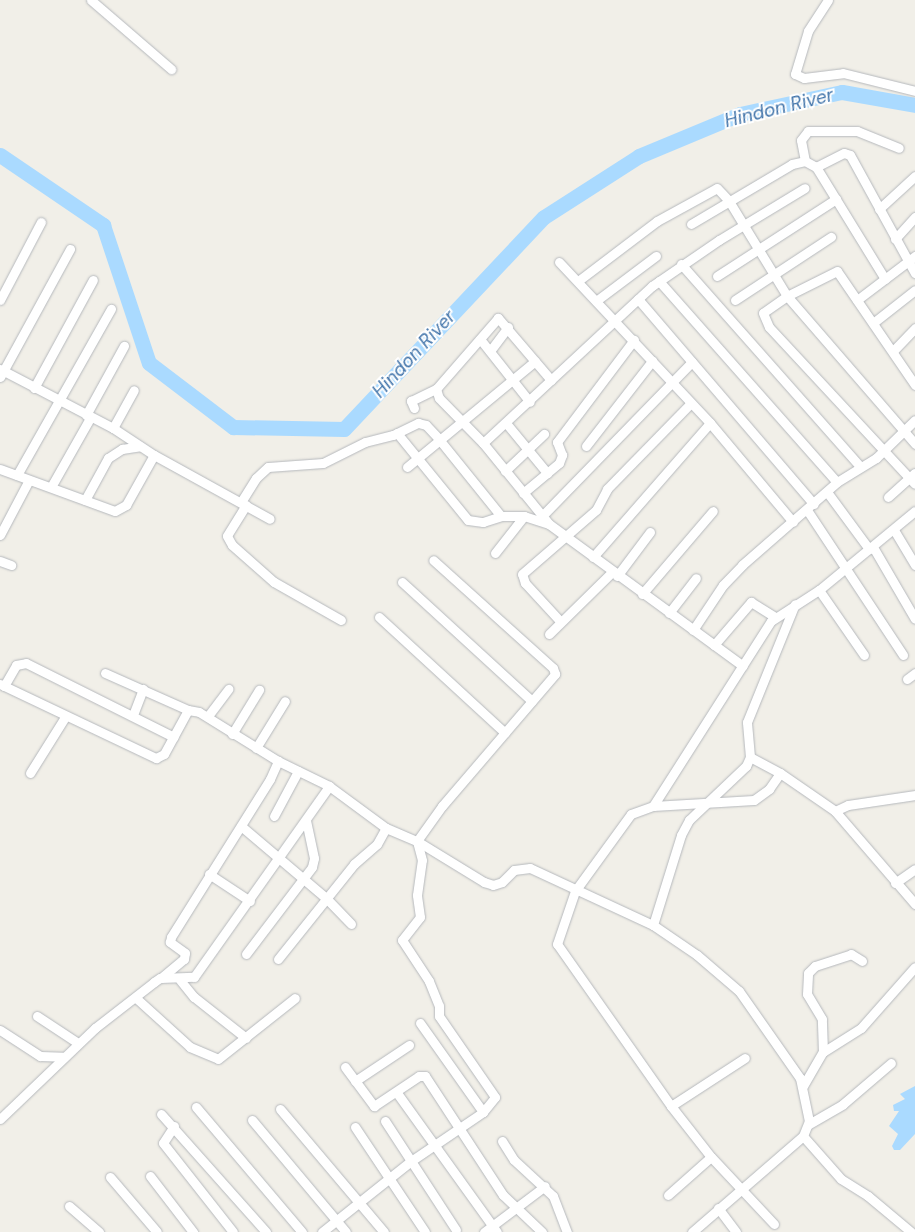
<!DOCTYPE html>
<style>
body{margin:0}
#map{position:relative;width:915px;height:1232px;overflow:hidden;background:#f1efe8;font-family:"DM Sans",sans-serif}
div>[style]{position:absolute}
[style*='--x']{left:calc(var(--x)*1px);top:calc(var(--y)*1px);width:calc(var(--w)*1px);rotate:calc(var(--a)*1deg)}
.water>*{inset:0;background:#aadaff}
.river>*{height:15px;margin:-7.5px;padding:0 7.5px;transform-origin:7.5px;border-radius:7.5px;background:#aadaff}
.roads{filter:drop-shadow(0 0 1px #b5b8bc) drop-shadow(0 0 1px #b5b8bc)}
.minor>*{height:9px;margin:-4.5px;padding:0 4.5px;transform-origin:4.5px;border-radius:4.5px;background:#fff}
span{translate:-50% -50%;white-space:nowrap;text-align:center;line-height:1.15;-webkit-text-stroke:4px #fff;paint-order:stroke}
.water-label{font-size:19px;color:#4174aa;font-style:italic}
</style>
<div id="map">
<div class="water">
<div style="clip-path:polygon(915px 1086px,915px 1134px,900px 1150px,894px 1150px,892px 1146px,898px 1134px,889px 1126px,899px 1111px,894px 1111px,893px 1105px,905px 1099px,900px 1094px)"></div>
</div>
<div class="river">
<div style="--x:0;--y:155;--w:125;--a:34.2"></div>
<div style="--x:103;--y:225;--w:145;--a:71.6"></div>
<div style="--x:149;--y:363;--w:106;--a:37.3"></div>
<div style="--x:233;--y:427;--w:111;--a:1"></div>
<div style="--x:344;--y:429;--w:291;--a:-46.7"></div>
<div style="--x:544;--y:217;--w:113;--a:-32.7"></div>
<div style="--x:639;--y:156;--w:109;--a:-22.6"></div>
<div style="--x:740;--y:114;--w:104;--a:-12.2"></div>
<div style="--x:842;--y:92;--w:74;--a:10.1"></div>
</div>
<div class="roads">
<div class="minor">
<div style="--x:91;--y:0;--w:106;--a:40.8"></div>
<div style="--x:828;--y:0;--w:37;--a:123"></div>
<div style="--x:808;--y:31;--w:45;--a:106.8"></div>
<div style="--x:795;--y:74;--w:10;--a:24"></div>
<div style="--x:804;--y:78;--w:39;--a:-7"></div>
<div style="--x:843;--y:73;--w:74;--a:14"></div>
<div style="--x:805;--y:161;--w:21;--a:-101"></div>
<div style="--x:801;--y:140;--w:11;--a:-52"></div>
<div style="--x:808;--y:131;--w:49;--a:0"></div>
<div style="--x:857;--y:131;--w:45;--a:22"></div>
<div style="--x:879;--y:209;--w:49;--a:-42.5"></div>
<div style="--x:691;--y:224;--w:117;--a:-30.7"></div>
<div style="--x:792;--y:164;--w:13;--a:-13"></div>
<div style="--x:805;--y:161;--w:13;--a:29"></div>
<div style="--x:895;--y:239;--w:30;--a:-48"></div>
<div style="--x:559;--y:262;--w:221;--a:46.8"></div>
<div style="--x:710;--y:423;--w:129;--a:50"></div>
<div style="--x:681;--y:264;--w:270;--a:48.5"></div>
<div style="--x:717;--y:276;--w:142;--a:-32.9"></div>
<div style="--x:885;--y:279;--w:132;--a:-121.6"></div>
<div style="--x:816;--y:167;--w:31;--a:-27"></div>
<div style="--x:844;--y:153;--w:6;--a:18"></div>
<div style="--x:850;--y:155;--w:135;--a:61.2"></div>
<div style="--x:578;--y:281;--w:99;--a:-37.2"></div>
<div style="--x:657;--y:221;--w:68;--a:-28.8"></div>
<div style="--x:717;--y:188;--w:18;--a:47"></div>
<div style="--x:729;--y:201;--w:111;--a:58.6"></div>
<div style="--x:787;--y:296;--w:196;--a:49.1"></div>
<div style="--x:659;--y:281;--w:268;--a:48.5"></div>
<div style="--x:638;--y:299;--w:270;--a:49.4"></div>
<div style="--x:0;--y:300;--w:88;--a:-62.3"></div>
<div style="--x:735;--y:300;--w:115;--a:-33.3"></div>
<div style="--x:857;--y:300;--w:73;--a:-37.2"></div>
<div style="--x:596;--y:301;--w:75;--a:-36.9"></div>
<div style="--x:873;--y:323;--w:53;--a:-38.2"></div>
<div style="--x:480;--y:339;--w:80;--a:51.6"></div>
<div style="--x:490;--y:351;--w:30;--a:-53"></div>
<div style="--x:893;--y:351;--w:32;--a:-46"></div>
<div style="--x:0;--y:369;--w:127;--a:27.6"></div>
<div style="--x:113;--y:428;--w:49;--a:33.4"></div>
<div style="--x:154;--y:455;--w:132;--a:28.9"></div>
<div style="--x:0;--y:377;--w:146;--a:-61.3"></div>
<div style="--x:551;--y:380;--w:82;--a:-130.5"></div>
<div style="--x:498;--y:318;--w:94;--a:131.1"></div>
<div style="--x:436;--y:389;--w:9;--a:72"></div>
<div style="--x:439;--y:398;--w:63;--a:45.6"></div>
<div style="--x:483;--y:443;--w:104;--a:50.8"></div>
<div style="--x:549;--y:524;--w:240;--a:36.2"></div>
<div style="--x:915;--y:385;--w:138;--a:-124.4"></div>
<div style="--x:837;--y:271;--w:56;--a:153.4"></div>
<div style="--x:787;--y:296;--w:29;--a:145"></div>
<div style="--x:763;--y:313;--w:15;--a:67"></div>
<div style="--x:769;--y:327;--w:214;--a:47.1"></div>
<div style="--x:34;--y:388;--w:123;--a:-61.4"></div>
<div style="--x:414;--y:408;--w:8;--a:-113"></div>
<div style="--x:411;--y:401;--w:28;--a:-26"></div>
<div style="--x:86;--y:415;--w:79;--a:-61.2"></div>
<div style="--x:506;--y:423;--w:65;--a:50.6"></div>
<div style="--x:113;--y:428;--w:43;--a:-61.1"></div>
<div style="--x:397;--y:433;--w:112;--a:50.8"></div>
<div style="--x:468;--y:520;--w:15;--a:8"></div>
<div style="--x:483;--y:522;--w:19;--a:-18"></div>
<div style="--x:501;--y:516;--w:23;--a:0"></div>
<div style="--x:524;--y:516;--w:26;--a:18"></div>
<div style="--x:483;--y:443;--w:231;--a:-42.9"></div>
<div style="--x:652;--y:286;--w:81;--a:-34.5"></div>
<div style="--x:719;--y:240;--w:100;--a:-31.2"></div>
<div style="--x:586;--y:446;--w:108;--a:-52.2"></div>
<div style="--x:407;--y:467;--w:166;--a:-39.6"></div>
<div style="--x:0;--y:469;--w:122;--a:20.1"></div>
<div style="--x:115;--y:511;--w:13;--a:-29"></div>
<div style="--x:126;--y:505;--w:57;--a:-60.8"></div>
<div style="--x:505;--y:471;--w:54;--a:-43.5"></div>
<div style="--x:17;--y:475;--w:191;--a:-60.5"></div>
<div style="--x:51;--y:487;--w:79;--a:-60.5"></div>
<div style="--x:827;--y:492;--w:71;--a:53.6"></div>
<div style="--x:523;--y:493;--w:47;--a:-39.8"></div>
<div style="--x:559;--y:463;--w:9;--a:-69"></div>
<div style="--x:562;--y:455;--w:14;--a:-111"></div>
<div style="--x:557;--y:442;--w:128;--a:-53"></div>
<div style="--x:888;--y:497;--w:36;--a:-42"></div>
<div style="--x:85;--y:500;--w:48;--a:-61.3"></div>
<div style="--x:108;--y:458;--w:17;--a:-33"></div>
<div style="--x:122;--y:449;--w:18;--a:-9"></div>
<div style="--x:241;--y:502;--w:28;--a:-58"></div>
<div style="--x:256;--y:478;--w:16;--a:-43"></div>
<div style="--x:268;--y:467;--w:55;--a:-4.2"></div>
<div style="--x:323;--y:463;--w:47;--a:-26.6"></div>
<div style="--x:365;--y:442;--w:29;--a:-14"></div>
<div style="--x:393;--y:435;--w:28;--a:-26"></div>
<div style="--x:418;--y:423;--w:8;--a:14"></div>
<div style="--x:426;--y:425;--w:18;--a:47"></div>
<div style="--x:438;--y:438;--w:100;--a:51.1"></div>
<div style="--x:246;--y:505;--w:36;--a:122"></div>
<div style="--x:227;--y:536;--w:10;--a:61"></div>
<div style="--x:232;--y:545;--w:56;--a:41.4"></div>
<div style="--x:274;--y:582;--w:77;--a:29.6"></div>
<div style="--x:807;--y:510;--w:174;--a:56.5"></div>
<div style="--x:542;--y:516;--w:215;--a:-45.8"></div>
<div style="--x:894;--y:530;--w:41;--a:59"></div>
<div style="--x:0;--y:535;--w:62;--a:-62.2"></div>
<div style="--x:873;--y:547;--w:83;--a:59.7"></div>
<div style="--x:495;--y:553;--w:47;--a:-51.9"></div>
<div style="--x:593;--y:557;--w:178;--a:-48.9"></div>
<div style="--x:0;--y:561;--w:12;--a:20"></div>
<div style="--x:617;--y:576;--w:55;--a:-53.1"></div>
<div style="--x:402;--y:582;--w:176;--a:42.5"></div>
<div style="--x:819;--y:590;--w:79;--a:55.3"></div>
<div style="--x:642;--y:594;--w:109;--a:-49.5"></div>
<div style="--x:669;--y:613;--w:44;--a:-52.4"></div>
<div style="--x:379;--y:617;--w:171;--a:42.6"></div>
<div style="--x:560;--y:621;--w:52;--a:-132.6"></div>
<div style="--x:525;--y:583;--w:9;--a:-108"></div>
<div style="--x:522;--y:574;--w:98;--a:-40.9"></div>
<div style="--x:596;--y:510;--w:24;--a:-62"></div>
<div style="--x:607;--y:489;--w:119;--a:-45.7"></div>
<div style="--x:693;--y:630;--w:54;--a:-56.3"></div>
<div style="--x:723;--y:585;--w:28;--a:-46"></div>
<div style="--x:742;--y:565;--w:126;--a:-41.1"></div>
<div style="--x:837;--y:482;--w:46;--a:-31.6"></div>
<div style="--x:876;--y:458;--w:54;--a:-44.3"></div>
<div style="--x:549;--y:634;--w:88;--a:-44.5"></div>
<div style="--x:714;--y:645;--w:57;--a:-49.3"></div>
<div style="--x:751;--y:602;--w:28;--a:32"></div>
<div style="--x:105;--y:673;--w:91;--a:24"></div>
<div style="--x:907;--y:679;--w:10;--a:-37"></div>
<div style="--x:0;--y:684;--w:173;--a:25.4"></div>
<div style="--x:156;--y:758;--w:9;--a:-27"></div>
<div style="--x:164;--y:754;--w:50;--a:-61.4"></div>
<div style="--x:188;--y:710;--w:11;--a:10"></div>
<div style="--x:199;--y:712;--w:93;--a:31.8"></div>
<div style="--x:278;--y:761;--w:57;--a:26.1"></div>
<div style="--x:329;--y:786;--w:71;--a:36.4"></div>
<div style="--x:386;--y:828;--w:34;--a:23"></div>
<div style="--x:417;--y:841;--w:79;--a:31.5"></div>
<div style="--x:484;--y:882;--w:9;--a:18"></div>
<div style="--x:493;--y:885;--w:9;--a:-18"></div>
<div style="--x:502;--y:882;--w:17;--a:-45"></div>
<div style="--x:514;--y:870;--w:16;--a:-7"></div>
<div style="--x:530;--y:868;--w:136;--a:24.9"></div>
<div style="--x:653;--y:925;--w:53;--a:34.3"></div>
<div style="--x:697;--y:955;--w:55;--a:40.6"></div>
<div style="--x:739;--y:991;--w:106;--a:55"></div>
<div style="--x:800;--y:1078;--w:44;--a:78.2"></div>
<div style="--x:809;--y:1121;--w:16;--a:112"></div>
<div style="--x:803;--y:1136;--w:147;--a:139.1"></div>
<div style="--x:4;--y:686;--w:24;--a:-60"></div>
<div style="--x:16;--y:665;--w:10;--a:-11"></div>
<div style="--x:26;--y:663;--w:165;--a:26.6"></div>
<div style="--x:133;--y:715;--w:28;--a:-69"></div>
<div style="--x:208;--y:716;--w:34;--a:-53"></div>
<div style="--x:232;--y:734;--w:52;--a:-58.5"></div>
<div style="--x:256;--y:748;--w:55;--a:-58.3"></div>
<div style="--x:750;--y:757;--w:34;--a:28"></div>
<div style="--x:780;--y:773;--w:67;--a:34.6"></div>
<div style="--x:835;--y:811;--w:123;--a:49.3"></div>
<div style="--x:30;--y:773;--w:66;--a:-58"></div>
<div style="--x:653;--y:806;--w:219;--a:-57.5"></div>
<div style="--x:771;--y:621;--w:57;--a:-32.9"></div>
<div style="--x:819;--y:590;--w:124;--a:-39.5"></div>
<div style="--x:835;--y:811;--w:14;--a:-25"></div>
<div style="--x:848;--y:805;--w:68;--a:-8.5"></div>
<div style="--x:274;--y:816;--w:51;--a:-61.9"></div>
<div style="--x:241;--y:826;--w:111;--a:40.3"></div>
<div style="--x:326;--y:898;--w:36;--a:46"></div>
<div style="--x:209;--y:874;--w:49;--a:33.4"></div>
<div style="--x:895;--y:883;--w:24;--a:-35"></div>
<div style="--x:653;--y:925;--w:94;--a:-72.7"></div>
<div style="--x:681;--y:835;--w:17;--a:-62"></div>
<div style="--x:689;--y:820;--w:79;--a:-43.5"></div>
<div style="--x:746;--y:766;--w:10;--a:-66"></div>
<div style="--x:750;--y:757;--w:35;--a:-95"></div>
<div style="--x:747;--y:722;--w:127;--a:-67.9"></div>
<div style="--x:246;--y:954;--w:109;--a:-52.8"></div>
<div style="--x:312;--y:867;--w:9;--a:-77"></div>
<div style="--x:314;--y:858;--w:38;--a:-102"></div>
<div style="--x:278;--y:959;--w:122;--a:-51.3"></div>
<div style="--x:354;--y:864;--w:30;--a:-41"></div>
<div style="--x:377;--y:844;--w:18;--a:-61"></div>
<div style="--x:161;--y:978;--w:30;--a:-40"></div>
<div style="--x:184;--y:959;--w:6;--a:-81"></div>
<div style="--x:185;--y:953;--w:19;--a:-144"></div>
<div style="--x:170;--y:942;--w:5;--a:-79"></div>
<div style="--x:171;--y:937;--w:186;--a:-57.9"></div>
<div style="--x:270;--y:779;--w:20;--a:-66"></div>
<div style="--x:180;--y:980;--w:22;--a:51"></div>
<div style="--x:194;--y:997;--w:66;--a:38.3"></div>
<div style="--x:136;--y:998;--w:73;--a:42.2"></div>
<div style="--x:190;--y:1047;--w:30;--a:23"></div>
<div style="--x:218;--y:1059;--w:98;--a:-38.4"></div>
<div style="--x:37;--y:1016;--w:49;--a:33.4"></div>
<div style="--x:420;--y:1023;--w:109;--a:54.7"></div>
<div style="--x:0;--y:1030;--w:48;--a:33"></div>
<div style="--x:40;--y:1056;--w:23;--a:2"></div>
<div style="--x:823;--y:1052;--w:33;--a:-92"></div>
<div style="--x:822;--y:1019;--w:29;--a:-121"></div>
<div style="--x:807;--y:994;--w:21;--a:-87"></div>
<div style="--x:808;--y:973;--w:10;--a:-45"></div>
<div style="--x:815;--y:966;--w:38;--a:-18"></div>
<div style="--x:851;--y:954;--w:13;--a:32"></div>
<div style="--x:345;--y:1067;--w:49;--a:53.4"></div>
<div style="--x:374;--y:1106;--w:54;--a:-33.7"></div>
<div style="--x:419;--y:1076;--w:6;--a:0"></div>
<div style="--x:425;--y:1076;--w:142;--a:56.8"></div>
<div style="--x:503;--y:1195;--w:54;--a:43.5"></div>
<div style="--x:355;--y:1081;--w:65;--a:-33.7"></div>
<div style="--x:803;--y:1086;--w:39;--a:-60"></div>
<div style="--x:823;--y:1052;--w:45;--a:-32.3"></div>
<div style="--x:861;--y:1028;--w:81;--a:-48.5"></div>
<div style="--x:397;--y:1093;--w:171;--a:54.3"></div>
<div style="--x:671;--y:1106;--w:88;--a:-33"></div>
<div style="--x:196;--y:1107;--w:164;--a:49.7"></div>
<div style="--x:280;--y:1109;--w:161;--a:49.8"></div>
<div style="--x:161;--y:1114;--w:158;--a:48.3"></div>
<div style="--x:0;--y:1119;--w:132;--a:-43.8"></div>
<div style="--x:95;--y:1028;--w:75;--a:-37.9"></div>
<div style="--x:154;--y:982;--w:7;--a:-34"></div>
<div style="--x:160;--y:978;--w:34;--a:-2"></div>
<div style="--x:194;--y:977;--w:234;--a:-54.7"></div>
<div style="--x:252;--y:1120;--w:146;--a:50"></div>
<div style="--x:385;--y:1121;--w:130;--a:56.9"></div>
<div style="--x:809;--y:1124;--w:39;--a:-30"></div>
<div style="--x:843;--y:1104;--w:63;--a:-40.5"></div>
<div style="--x:174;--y:1126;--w:20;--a:123"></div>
<div style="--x:163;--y:1143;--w:113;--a:51.8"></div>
<div style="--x:355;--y:1127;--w:126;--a:56.3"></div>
<div style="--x:803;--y:1136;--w:57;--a:48.5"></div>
<div style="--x:841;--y:1179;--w:32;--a:32"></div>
<div style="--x:868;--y:1196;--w:56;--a:39.9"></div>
<div style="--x:502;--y:1141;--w:22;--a:58"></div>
<div style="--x:514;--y:1160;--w:53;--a:42.7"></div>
<div style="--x:553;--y:1196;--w:39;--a:69"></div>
<div style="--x:150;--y:1176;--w:71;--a:52.5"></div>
<div style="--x:110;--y:1177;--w:72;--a:49.5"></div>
<div style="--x:668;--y:1195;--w:57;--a:-41.5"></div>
<div style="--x:69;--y:1206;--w:40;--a:41"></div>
<div style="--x:718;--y:1208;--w:30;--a:53"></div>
<div style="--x:774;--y:1224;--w:92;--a:-133.2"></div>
<div style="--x:711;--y:1157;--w:65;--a:-128.1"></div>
<div style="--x:671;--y:1106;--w:198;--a:-125.1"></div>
<div style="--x:557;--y:944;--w:56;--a:-71.2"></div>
<div style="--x:575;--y:891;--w:95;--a:-54"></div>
<div style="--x:631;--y:814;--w:23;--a:-20"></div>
<div style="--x:653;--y:806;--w:101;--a:-3.4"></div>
<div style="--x:754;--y:800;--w:19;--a:-36"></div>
<div style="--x:769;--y:789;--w:19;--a:-55"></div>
<div style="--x:322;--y:1232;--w:114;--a:-38.6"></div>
<div style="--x:411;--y:1161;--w:87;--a:-34.2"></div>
<div style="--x:483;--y:1112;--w:19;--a:-51"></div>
<div style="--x:495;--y:1097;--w:98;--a:-124.7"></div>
<div style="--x:439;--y:1016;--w:10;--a:-90"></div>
<div style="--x:439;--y:1006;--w:27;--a:-112"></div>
<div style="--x:429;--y:981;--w:49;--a:-123.4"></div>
<div style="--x:402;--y:940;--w:29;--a:-52"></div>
<div style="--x:420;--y:917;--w:22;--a:-98"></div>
<div style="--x:417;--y:895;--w:35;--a:-82"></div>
<div style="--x:422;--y:860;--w:20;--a:-105"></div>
<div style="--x:417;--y:841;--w:43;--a:-54.5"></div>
<div style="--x:442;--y:806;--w:174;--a:-49.4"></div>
<div style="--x:555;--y:674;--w:6;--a:-108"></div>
<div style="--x:553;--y:668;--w:161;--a:-138"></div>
<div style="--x:484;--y:1232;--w:76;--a:-37"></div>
</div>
</div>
<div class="water-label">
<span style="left:779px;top:108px;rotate:-14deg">Hindon River</span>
<span style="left:414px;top:354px;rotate:-47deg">Hindon River</span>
</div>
</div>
